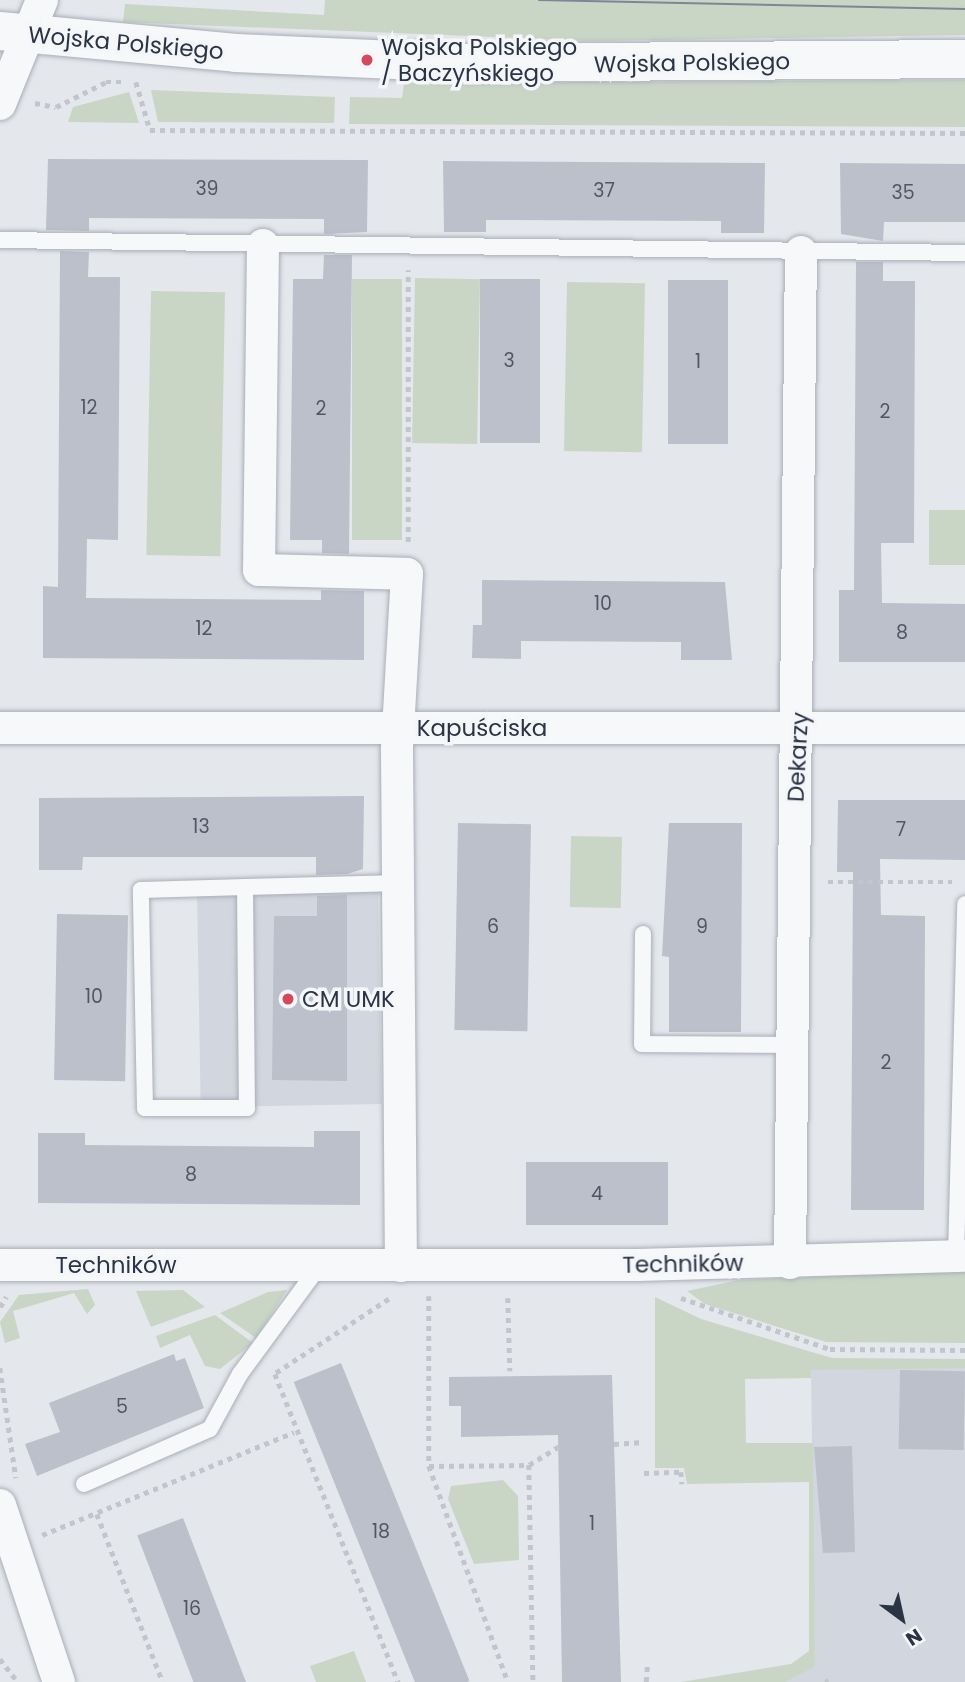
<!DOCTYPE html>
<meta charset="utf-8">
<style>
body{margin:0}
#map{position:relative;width:965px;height:1682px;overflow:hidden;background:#e4e7ec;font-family:Poppins,sans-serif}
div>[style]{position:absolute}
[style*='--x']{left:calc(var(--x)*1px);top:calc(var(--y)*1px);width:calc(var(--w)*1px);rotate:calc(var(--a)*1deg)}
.built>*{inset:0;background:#d2d6de;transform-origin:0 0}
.green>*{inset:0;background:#c9d6c5;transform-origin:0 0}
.building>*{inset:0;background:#bbc0ca;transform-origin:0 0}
.path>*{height:4.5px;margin-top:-2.25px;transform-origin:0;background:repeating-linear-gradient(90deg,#c2c5cb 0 5px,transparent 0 10px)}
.roads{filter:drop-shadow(0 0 2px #a9aeb7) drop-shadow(0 0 2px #a9aeb7)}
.service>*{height:16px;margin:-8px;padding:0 8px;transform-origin:8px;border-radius:8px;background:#f7f8fa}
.minor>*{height:32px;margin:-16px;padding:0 16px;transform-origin:16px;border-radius:16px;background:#f7f8fa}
.tertiary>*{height:38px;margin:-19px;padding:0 19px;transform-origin:19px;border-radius:19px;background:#f7f8fa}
.tram>*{height:2px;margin:-1px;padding:0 1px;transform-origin:1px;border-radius:1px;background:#7d8696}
.dots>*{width:19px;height:19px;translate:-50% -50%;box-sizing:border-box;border:4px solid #f4f6f9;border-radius:50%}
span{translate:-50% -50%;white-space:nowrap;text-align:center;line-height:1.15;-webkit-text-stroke:7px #f4f6f9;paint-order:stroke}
.number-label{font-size:19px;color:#4f5766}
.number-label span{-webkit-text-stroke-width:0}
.street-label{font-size:23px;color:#2b3445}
.poi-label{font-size:23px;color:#2b3445}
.left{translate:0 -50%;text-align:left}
.north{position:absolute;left:867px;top:1584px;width:70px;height:70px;-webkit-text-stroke:5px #f4f6f9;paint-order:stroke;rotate:147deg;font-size:19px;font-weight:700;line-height:28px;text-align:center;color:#2b3445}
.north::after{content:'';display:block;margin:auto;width:24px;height:32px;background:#2b3445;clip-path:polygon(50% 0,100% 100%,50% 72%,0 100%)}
</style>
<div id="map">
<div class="built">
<div style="left:378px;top:892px;width:212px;height:181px;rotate:89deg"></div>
<div style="clip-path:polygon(965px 1366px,965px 1682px,786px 1682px,815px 1667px,811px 1370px)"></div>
</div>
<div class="green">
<div style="clip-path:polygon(325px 0,965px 0,965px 35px,592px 41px,123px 22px,125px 4px,324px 15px)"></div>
<div style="clip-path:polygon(965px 80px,965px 127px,349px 124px,350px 97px,402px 98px,404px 83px)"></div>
<div style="clip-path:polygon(151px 90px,335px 97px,334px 123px,158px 122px)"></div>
<div style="clip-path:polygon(129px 92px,139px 123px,68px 122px,73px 107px)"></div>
<div style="left:415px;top:278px;width:65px;height:165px;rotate:1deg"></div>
<div style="left:352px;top:279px;width:50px;height:261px"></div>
<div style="left:567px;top:282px;width:78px;height:169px;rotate:1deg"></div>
<div style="left:151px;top:291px;width:74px;height:264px;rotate:1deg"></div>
<div style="left:929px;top:510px;width:36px;height:55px"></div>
<div style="left:571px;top:836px;width:51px;height:71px;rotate:1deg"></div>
<div style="clip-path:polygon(965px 1270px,965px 1343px,826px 1342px,705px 1304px,687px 1291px,739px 1280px)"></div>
<div style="clip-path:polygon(88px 1289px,95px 1305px,87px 1314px,74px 1293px,13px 1311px,20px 1338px,5px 1343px,0 1322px,19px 1295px)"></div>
<div style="clip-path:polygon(183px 1290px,205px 1307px,151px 1327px,136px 1291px)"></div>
<div style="clip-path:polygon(287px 1290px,256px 1338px,220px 1313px,268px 1292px)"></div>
<div style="clip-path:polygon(655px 1297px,701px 1319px,832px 1358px,965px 1359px,965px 1368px,811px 1370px,811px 1378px,745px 1379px,746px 1443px,813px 1443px,815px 1667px,786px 1682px,681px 1682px,791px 1664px,809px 1651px,809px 1482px,687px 1484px,684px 1468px,655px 1468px)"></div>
<div style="clip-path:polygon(215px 1315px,253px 1343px,220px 1369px,205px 1366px,190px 1335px,160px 1348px,156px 1336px)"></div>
<div style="clip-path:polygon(503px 1480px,518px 1496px,519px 1560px,474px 1564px,448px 1499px,451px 1486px)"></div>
<div style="clip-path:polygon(354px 1651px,366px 1682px,316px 1682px,310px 1666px)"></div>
</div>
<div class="building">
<div style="clip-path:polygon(48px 159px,368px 160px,367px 232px,324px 234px,324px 219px,89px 218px,89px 231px,46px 230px)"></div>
<div style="clip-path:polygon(443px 161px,765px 163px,764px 233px,721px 233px,721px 221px,486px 220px,486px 232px,444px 232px)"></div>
<div style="clip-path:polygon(840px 163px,965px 164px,965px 222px,884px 222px,883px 241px,841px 234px)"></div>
<div style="clip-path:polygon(60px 251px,89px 252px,88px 277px,120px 277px,118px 540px,87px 539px,86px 598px,321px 600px,321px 590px,364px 591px,364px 660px,43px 658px,43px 586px,58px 587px)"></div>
<div style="clip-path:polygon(324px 255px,352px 255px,349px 554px,322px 553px,322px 540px,290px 540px,293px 279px,323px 279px)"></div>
<div style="clip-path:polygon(856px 262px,883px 262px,883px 281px,915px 281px,914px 543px,881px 543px,882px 603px,965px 604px,965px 662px,839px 662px,839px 590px,854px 590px)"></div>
<div style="left:480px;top:279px;width:60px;height:164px"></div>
<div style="left:668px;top:280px;width:60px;height:164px"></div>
<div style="clip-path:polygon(482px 580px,725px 582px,732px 660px,681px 660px,681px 642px,521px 641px,521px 659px,472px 658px,473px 625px,482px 625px)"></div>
<div style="clip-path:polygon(364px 796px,363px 869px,347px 874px,316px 875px,316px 857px,83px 857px,82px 870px,39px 870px,39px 798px)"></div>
<div style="clip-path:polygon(838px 800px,965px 800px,965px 860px,880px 859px,881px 915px,925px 916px,924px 1210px,851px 1210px,853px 872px,837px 872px)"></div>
<div style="left:458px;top:823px;width:73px;height:207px;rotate:1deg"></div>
<div style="clip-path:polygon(669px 823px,742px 823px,741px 1032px,669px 1032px,669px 957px,662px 956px)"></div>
<div style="clip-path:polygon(347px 895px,347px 1081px,272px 1080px,274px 916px,317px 916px,317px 896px)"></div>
<div style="left:57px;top:914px;width:71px;height:166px;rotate:1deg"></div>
<div style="clip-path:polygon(314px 1131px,360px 1131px,360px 1205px,38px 1203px,38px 1133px,85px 1133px,85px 1145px,314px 1147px)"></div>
<div style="left:526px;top:1162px;width:142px;height:63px"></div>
<div style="clip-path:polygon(174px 1354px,176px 1361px,185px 1358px,204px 1408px,37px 1476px,25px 1444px,60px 1432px,49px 1403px)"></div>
<div style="left:341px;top:1363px;width:343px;height:51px;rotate:68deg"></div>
<div style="left:900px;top:1370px;width:65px;height:79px;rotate:1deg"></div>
<div style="clip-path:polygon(612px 1375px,621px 1682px,562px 1682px,558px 1435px,461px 1437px,461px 1406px,449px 1406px,449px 1377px)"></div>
<div style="clip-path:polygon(852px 1446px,855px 1552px,823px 1553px,814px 1447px)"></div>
<div style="left:183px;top:1518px;width:176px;height:49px;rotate:69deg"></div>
</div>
<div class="path">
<div style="--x:136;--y:82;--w:50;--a:73.7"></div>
<div style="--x:150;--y:130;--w:815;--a:0.21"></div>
<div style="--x:35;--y:103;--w:21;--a:11"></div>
<div style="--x:56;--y:107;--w:56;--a:-26.6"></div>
<div style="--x:106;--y:82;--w:20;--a:0"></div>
<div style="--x:408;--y:542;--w:272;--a:-90"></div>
<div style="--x:828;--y:882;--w:124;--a:0"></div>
<div style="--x:429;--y:1296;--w:170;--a:90"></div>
<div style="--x:429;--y:1466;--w:100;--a:-0.6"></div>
<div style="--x:529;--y:1465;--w:217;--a:88.9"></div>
<div style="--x:508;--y:1298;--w:73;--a:88.4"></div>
<div style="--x:681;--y:1298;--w:157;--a:18.9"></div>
<div style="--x:830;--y:1349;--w:135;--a:0.4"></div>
<div style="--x:389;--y:1299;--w:136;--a:146.7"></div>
<div style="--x:275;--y:1374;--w:332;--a:68.2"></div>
<div style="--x:0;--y:1307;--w:12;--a:-59"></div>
<div style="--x:0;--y:1368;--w:111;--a:81.7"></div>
<div style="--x:614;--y:1444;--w:29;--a:-4"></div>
<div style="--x:529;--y:1465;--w:38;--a:-32"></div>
<div style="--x:429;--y:1466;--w:230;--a:69.9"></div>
<div style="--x:644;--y:1473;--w:37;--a:-2"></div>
<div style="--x:681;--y:1472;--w:12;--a:85"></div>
<div style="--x:97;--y:1514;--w:180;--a:68.6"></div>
<div style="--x:42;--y:1535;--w:272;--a:-22.2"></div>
<div style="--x:0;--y:1659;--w:29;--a:52"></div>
<div style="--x:646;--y:1682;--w:16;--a:-86"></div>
<div style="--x:825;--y:1682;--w:4;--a:-27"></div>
</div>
<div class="roads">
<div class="service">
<div style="--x:0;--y:240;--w:965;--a:0.77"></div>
<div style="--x:245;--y:887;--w:221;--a:89.5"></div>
<div style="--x:247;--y:1108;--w:102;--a:180"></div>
<div style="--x:145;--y:1108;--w:218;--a:-91.1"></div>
<div style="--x:141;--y:890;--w:104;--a:-1.7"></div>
<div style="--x:245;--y:887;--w:155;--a:-1.5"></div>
<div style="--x:643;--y:934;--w:110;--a:90.5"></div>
<div style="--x:642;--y:1044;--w:151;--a:0.4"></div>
<div style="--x:956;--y:1257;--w:353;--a:-88.5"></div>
<div style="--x:84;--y:1484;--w:137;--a:-23.6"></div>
<div style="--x:210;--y:1429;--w:63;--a:-61.4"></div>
<div style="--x:240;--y:1374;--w:135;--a:-53.7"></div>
</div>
<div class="minor">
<div style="--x:0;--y:104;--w:112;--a:-68"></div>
<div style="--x:263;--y:245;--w:325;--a:90.7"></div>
<div style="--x:259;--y:570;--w:148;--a:1.5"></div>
<div style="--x:407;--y:574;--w:176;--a:93.3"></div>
<div style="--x:397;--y:750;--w:516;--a:89.56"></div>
<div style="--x:0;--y:728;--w:965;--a:0"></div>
<div style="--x:790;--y:1263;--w:1011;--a:-89.38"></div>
<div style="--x:0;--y:1265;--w:638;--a:0"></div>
<div style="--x:638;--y:1265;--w:327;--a:-1.6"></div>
<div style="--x:0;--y:1505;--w:187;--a:71.6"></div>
</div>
<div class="tertiary">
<div style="--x:0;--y:31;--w:237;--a:5.3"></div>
<div style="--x:236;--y:53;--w:228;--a:2.5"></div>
<div style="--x:464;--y:63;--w:501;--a:-0.46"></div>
</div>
</div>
<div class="tram">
<div style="--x:539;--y:0;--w:426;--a:1.2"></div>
</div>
<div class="dots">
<div style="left:367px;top:60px;background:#d1495b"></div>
<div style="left:288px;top:999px;background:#d1495b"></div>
</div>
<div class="number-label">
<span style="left:207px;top:189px">39</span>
<span style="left:604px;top:191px">37</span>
<span style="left:903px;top:193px">35</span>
<span style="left:509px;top:361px">3</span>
<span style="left:698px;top:362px">1</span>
<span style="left:89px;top:408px">12</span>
<span style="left:321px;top:409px">2</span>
<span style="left:885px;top:412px">2</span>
<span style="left:603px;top:604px">10</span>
<span style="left:204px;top:629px">12</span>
<span style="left:902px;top:633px">8</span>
<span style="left:201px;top:827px">13</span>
<span style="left:901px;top:830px">7</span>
<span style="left:493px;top:927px">6</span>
<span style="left:702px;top:927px">9</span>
<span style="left:94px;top:997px">10</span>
<span style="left:886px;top:1063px">2</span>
<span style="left:191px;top:1175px">8</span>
<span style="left:597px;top:1194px">4</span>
<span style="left:122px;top:1407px">5</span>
<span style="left:592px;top:1524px">1</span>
<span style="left:381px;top:1532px">18</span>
<span style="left:192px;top:1609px">16</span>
</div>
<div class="street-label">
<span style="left:126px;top:43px;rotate:5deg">Wojska Polskiego</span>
<span style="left:692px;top:63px;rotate:-1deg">Wojska Polskiego</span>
<span style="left:482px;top:728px">Kapuściska</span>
<span style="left:798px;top:757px;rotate:-87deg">Dekarzy</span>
<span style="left:683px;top:1264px;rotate:-1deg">Techników</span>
<span style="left:116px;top:1265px">Techników</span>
</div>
<div class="poi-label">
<span class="left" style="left:381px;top:60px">Wojska Polskiego<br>/ Baczyńskiego</span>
<span class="left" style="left:302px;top:999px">CM UMK</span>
</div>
<div class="north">N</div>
</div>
